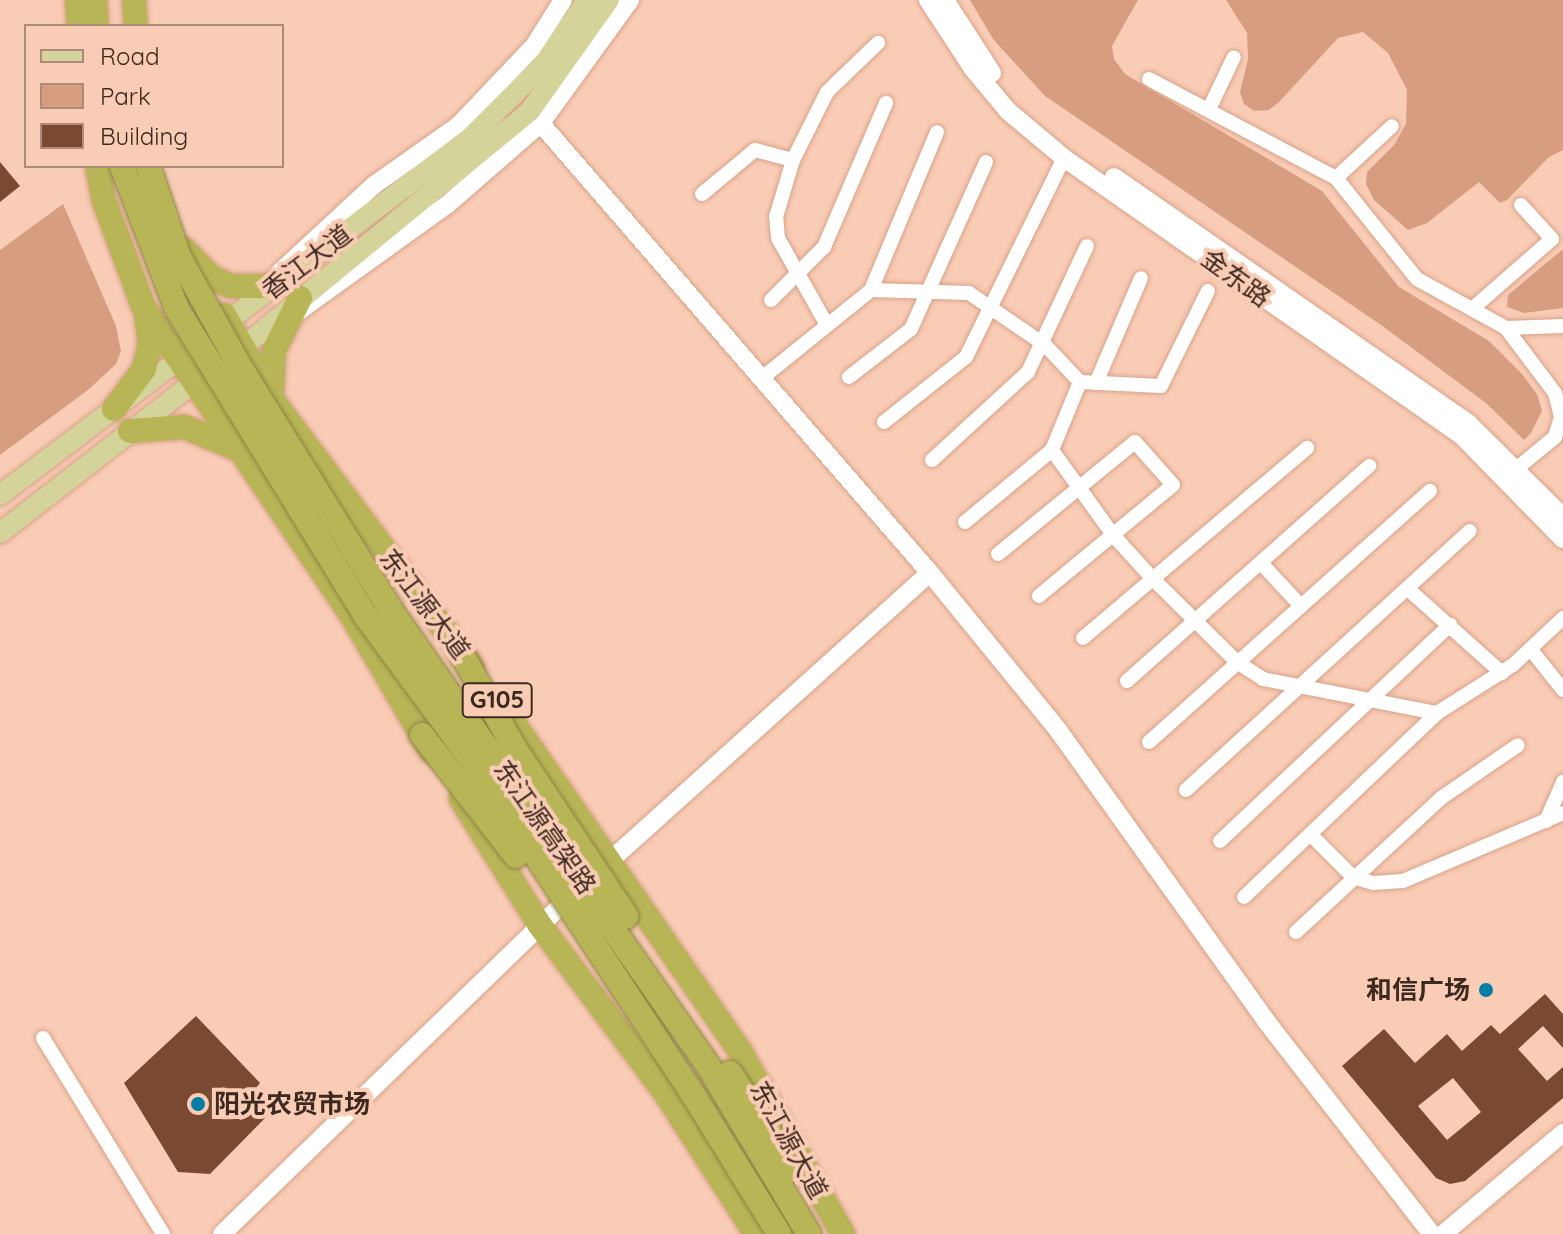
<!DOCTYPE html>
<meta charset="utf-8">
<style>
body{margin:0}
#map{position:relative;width:1563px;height:1234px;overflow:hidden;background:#f9ccb6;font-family:Quicksand,"Noto Sans SC",sans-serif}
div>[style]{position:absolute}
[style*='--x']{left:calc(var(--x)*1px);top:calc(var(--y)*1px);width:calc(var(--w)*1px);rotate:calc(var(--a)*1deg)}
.green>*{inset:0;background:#d79d80}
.building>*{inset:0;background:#794a31}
.roads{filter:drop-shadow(0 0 2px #d9a288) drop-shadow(0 0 2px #d9a288)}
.street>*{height:14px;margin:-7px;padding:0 7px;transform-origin:7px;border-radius:7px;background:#fff}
.secondary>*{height:18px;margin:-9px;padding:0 9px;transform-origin:9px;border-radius:9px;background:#fff}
.primary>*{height:20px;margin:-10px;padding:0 10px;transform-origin:10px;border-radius:10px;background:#d4d39a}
.highway>*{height:24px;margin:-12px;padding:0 12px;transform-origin:12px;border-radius:12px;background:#b8b557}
.bridges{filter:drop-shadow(0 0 2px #8d8443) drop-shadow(0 0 2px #8d8443)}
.highway-bridge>*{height:24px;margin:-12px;padding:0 12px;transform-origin:12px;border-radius:12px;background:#b8b557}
.dots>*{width:22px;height:22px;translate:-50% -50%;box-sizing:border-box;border:4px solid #f9ccb6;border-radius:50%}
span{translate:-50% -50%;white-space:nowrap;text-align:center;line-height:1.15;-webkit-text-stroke:8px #f9ccb6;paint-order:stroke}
.shield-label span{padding:2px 6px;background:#f9ccb6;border:2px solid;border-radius:6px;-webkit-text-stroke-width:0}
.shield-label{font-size:24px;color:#3e291e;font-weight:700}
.street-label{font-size:26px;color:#3e291e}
.poi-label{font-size:26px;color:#3e291e;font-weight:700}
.right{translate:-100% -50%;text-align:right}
.left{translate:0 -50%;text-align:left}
.legend{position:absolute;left:24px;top:24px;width:260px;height:144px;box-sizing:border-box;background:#f9ccb6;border:2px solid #ae8b79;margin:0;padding:10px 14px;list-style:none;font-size:24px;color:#3e291e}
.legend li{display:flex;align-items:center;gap:16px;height:40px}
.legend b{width:40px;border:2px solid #ae8b79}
</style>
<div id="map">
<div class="green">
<div style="clip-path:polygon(970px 0,1138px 0,1112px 46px,1114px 59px,1125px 74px,1322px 191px,1399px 287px,1489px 341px,1522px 374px,1537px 394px,1542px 411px,1531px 433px,1524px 440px,1486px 403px,1381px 325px,1045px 96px,993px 39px)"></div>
<div style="clip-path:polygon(1226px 0,1563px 0,1563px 150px,1549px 157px,1507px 200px,1500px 203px,1479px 182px,1427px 223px,1408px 230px,1374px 200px,1366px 184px,1367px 172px,1394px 145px,1406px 124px,1407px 90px,1388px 53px,1363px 32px,1338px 38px,1279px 102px,1269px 110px,1254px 111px,1244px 104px,1240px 92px,1248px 59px,1247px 33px)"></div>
<div style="clip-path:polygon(63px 204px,116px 326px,121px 351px,116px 364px,88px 390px,0 455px,0 250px)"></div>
<div style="clip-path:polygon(1563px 249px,1563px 308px,1524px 313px,1507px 307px,1508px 295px)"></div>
</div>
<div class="building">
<div style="clip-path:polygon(0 162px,20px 186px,0 202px)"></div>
<div style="clip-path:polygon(evenodd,1545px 994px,1563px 1014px,1563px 1048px,1543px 1026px,1518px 1049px,1547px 1081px,1563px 1067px,1563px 1098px,1465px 1181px,1450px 1184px,1436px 1178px,1342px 1066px,1384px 1029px,1415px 1063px,1447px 1034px,1462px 1051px,1491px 1025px,1500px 1034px,1545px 994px,1453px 1078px,1481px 1112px,1447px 1140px,1418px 1106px,1453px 1078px)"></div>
<div style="clip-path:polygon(196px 1016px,260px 1083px,251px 1094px,270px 1113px,210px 1174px,178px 1172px,124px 1083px)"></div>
</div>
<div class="roads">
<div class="street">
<div style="--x:1149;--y:79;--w:212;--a:27.9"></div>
<div style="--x:1336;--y:178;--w:129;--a:51.3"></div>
<div style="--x:1417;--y:279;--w:102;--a:28.8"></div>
<div style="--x:1506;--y:328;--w:81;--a:53"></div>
<div style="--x:1555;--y:393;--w:25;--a:76"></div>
<div style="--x:1561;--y:417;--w:21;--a:107"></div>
<div style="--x:1555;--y:437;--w:50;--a:140.6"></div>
<div style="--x:1210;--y:107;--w:55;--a:-64.4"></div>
<div style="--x:1336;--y:178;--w:76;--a:-42.9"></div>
<div style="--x:702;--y:194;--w:69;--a:-39.7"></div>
<div style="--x:755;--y:150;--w:39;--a:15"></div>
<div style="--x:871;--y:290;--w:98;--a:1.8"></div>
<div style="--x:969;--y:293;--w:92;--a:34.4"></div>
<div style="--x:1045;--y:345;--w:51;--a:46.6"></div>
<div style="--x:1080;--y:382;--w:74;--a:112.4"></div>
<div style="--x:1052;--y:450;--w:113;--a:140.4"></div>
<div style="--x:771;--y:300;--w:75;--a:-45"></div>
<div style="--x:824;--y:247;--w:157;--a:-66.7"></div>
<div style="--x:1472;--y:309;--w:106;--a:-41.2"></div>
<div style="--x:1552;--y:239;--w:46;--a:-132.4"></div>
<div style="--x:827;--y:325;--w:100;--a:-119.4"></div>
<div style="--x:778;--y:238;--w:21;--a:-95"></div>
<div style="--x:776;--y:217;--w:59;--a:-73.4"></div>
<div style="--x:793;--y:160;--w:76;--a:-63.4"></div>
<div style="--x:827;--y:92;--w:71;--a:-43.9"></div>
<div style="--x:1506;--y:328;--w:57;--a:-2"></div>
<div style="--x:849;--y:377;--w:78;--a:-37.7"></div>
<div style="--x:911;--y:329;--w:183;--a:-65.8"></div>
<div style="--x:762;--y:378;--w:140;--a:-38.9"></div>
<div style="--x:871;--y:290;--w:171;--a:-67.3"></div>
<div style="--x:1080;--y:382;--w:81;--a:2.8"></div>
<div style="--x:1161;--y:386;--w:106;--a:-63.7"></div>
<div style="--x:1096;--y:383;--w:114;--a:-66.8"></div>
<div style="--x:884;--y:422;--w:105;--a:-38.4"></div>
<div style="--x:966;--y:357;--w:222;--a:-63.8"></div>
<div style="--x:1052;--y:450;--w:105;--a:54.3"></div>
<div style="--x:1113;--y:535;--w:59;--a:47.7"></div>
<div style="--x:1153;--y:579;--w:118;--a:44.7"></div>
<div style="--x:1237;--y:662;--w:31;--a:33"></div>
<div style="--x:1263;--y:679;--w:177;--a:11.1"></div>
<div style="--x:1437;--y:713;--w:90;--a:-32.3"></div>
<div style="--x:1513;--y:665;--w:69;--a:-43.2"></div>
<div style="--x:932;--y:460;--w:130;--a:-42.5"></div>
<div style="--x:1028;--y:372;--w:139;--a:-64.9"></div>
<div style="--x:998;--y:554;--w:177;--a:-39.3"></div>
<div style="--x:1135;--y:442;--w:57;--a:48.5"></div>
<div style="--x:1173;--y:485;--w:174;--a:140.4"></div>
<div style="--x:1261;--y:563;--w:59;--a:47.1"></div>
<div style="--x:1408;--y:589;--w:126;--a:41.8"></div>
<div style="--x:1083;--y:638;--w:294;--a:-40.3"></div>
<div style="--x:1532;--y:651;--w:50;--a:51.5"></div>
<div style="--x:1127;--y:681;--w:324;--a:-41.6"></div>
<div style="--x:1149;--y:742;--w:377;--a:-41.8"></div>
<div style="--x:1186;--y:790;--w:384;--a:-42.4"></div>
<div style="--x:1546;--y:821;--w:43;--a:-66.4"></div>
<div style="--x:1312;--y:836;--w:58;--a:45"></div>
<div style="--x:1353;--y:877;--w:21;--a:17"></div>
<div style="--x:1373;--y:883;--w:30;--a:-4"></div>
<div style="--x:1403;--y:881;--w:174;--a:-23"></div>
<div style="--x:1220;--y:841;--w:316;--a:-43.2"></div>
<div style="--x:1244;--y:897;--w:267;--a:-43.6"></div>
<div style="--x:1296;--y:932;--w:197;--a:-42.7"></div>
<div style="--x:1441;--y:798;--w:93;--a:-34.5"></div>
<div style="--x:43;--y:1038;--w:230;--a:58.5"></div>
</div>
<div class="secondary">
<div style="--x:928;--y:0;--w:82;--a:56.9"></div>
<div style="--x:973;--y:69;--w:55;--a:50.2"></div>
<div style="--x:1008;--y:111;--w:73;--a:40"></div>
<div style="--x:1064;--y:158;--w:483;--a:34.9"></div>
<div style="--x:1460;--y:434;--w:147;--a:45.6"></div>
<div style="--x:945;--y:0;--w:87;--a:57.2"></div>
<div style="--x:530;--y:111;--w:611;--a:49.11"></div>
<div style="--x:930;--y:573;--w:203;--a:50.8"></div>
<div style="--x:1058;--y:730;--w:358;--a:54.4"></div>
<div style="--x:1266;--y:1021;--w:270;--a:52.1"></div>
<div style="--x:1114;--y:177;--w:432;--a:34.8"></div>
<div style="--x:1469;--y:424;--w:132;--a:44.7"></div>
<div style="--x:279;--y:273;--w:129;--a:-42.8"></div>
<div style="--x:374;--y:185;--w:104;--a:-35.2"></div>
<div style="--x:459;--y:125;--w:109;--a:-46.5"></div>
<div style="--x:534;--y:46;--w:54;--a:-57.8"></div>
<div style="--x:299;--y:311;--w:183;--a:-35.7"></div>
<div style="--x:448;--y:204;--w:123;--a:-41.1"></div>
<div style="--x:541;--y:123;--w:152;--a:-54.1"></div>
<div style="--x:602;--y:868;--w:441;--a:-42"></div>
<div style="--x:222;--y:1234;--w:490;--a:-44.1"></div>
<div style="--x:1443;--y:1234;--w:157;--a:-40.1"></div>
</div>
<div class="primary">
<div style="--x:216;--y:330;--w:317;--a:-37.1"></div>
<div style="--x:469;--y:139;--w:105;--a:-45"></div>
<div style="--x:543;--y:65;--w:78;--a:-55.9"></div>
<div style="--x:232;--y:356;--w:386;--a:-39.4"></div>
<div style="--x:530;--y:111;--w:136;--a:-54.6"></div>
<div style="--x:0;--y:495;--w:241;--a:-37.1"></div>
<div style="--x:0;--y:533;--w:259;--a:-37.8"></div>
</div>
<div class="highway">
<div style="--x:77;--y:0;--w:26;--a:86"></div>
<div style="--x:95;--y:0;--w:26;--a:86"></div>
<div style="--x:134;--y:0;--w:26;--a:86"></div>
<div style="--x:97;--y:166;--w:36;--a:79"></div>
<div style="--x:104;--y:201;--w:112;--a:69.6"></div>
<div style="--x:143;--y:306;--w:374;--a:56"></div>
<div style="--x:352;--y:616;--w:156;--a:59.7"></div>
<div style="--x:185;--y:250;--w:37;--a:46"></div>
<div style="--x:211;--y:277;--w:21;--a:25"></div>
<div style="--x:230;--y:286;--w:35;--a:0"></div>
<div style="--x:265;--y:286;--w:23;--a:-20"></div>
<div style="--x:224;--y:315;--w:105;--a:59.8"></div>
<div style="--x:277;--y:406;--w:326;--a:53.2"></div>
<div style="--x:272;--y:392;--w:41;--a:-87.2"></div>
<div style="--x:274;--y:351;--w:59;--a:-63.9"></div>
<div style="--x:114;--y:409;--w:50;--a:-53.1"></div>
<div style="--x:144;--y:369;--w:26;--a:-77"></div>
<div style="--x:150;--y:344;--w:28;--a:-98"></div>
<div style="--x:130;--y:431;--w:55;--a:-4.2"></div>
<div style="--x:185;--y:427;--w:54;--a:22.8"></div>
<div style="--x:504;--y:709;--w:418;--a:55.4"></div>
<div style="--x:741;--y:1053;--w:208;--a:60.6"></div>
<div style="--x:461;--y:799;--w:147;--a:58"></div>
<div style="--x:539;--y:924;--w:212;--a:53.2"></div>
<div style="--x:666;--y:1094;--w:166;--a:57.3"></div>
</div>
</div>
<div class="bridges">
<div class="highway-bridge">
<div style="--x:122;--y:166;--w:153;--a:69"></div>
<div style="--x:177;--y:309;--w:363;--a:58.4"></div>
<div style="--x:367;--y:618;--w:202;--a:53.6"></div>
<div style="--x:487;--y:781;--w:367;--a:56.7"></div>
<div style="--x:689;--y:1088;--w:172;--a:58.3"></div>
<div style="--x:148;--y:166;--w:96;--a:71.2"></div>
<div style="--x:179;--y:257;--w:129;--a:60.9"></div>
<div style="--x:242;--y:370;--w:281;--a:58.2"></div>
<div style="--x:390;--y:609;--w:558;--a:55.14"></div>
<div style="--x:709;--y:1067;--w:195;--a:59.1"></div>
<div style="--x:460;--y:651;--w:112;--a:60.7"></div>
<div style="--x:515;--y:749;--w:201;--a:56.4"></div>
<div style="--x:422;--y:735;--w:153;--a:52.2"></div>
<div style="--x:730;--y:1073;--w:72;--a:56.3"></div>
<div style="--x:770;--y:1133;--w:43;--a:69.4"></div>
</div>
</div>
<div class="dots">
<div style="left:1486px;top:990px;background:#007fa4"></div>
<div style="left:198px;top:1104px;background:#007fa4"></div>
</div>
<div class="shield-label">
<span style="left:497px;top:700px">G105</span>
</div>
<div class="street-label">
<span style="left:307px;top:262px;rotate:-37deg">香江大道</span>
<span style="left:1236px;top:278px;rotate:36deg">金东路</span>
<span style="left:425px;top:604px;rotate:53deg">东江源大道</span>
<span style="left:545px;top:827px;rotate:55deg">东江源高架路</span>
<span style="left:789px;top:1140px;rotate:61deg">东江源大道</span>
</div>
<div class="poi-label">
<span class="right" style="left:1470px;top:990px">和信广场</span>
<span class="left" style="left:214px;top:1104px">阳光农贸市场</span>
</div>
<ul class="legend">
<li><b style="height:10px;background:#d4d39a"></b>Road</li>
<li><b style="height:22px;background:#d79d80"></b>Park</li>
<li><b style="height:22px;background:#794a31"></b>Building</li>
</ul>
</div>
